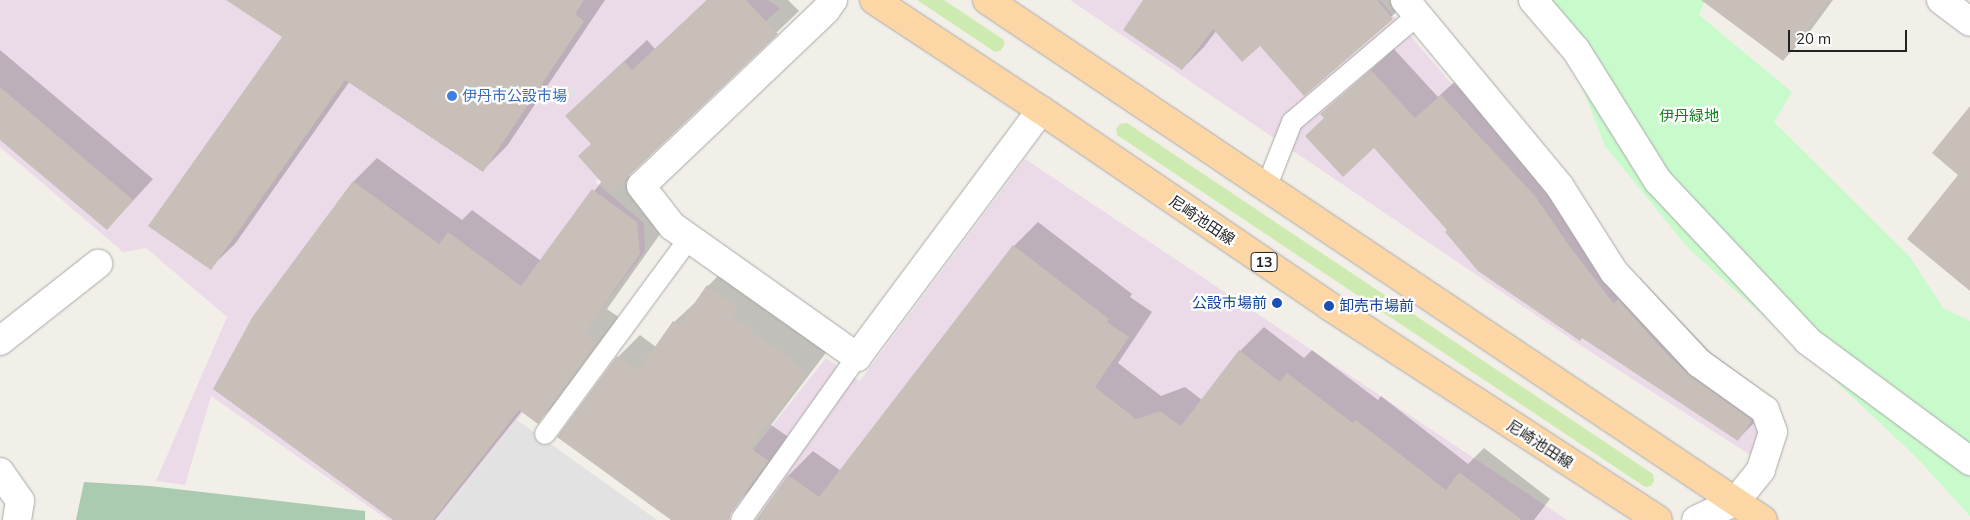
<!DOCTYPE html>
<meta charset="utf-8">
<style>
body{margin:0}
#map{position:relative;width:1970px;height:520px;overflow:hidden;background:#f2efe9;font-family:Mulish,"Noto Sans JP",sans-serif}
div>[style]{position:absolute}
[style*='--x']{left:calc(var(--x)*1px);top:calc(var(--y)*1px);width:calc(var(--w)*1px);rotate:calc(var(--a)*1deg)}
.industrial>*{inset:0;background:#ebdbe8}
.grass>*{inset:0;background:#cdebb0}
.cemetery>*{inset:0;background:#aacbaf}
.park>*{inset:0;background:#c8facc}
.parking>*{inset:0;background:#e2e2e2}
.shadow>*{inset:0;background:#0003}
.building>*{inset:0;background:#c7bfb8}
.roads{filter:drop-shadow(0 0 1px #a9a9a9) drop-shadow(0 0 1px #a9a9a9)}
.service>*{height:20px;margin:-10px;padding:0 10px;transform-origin:10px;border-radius:10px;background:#fff}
.minor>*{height:28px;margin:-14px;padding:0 14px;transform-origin:14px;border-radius:14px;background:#fff}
.primary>*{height:28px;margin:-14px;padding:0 14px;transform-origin:14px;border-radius:14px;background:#fcd6a4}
.dots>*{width:14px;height:14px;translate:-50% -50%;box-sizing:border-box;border:2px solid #fff;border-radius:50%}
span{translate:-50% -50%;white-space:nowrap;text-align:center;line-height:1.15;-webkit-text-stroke:4.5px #fff;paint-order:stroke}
.shield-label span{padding:1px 4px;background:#fff;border:1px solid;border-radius:4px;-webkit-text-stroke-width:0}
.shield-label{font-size:14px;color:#222;font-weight:700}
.shop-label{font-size:15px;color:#366cbe}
.left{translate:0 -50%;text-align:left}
.park-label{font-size:15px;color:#0c8416}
.street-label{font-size:15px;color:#222}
.transit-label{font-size:15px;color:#164399}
.right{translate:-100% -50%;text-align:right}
.scale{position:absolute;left:1788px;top:30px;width:119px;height:22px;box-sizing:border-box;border:2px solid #222;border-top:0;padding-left:6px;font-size:15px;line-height:18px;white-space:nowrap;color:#222;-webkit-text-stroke:4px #fff;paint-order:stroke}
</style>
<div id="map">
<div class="industrial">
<div style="clip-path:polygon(0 0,768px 0,780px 8px,595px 182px,644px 223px,645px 251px,517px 420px,437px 520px,388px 520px,211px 396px,185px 485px,156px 481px,227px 317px,146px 248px,123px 252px,0 147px)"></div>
<div style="clip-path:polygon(1070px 0,1380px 0,1450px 82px,1463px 91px,1562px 213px,1754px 415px,1764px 441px,1753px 457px,1583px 347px)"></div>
<div style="clip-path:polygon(1025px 159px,1567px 520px,697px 520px,826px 358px,860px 381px)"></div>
</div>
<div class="grass">
<div style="clip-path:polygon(917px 0,944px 0,1004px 40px,1004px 46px,1000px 51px,995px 52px)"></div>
<div style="clip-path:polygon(1127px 123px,1653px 474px,1654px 481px,1651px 486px,1645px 487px,1117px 135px,1116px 129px,1120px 124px)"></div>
</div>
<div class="cemetery">
<div style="clip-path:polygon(84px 482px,150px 486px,365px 511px,365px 520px,76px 520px)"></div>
</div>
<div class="park">
<div style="clip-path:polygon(1548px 0,1705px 0,1699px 15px,1792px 92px,1774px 122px,1910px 257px,1943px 308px,1970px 321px,1970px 516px,1918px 459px,1826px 372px,1688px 248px,1605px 146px)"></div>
</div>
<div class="parking">
<div style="clip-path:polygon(517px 420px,657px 520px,437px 520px)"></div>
</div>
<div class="shadow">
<div style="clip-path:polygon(229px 0,605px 0,507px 146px,483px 170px,350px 81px,235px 244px,210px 268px,283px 37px)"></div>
<div style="clip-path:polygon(707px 0,788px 0,799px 11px,628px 175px,660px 198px,663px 230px,607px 309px,620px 318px,561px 398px,538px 422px,522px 411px,435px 520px,395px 520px,254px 316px,354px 181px,377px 158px,462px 220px,472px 210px,541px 261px,602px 181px,592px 143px,588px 95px,647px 40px,655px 49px)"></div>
<div style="clip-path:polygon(1145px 0,1227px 0,1235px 6px,1204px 47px,1182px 69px)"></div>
<div style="clip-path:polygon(1238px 0,1410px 0,1304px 94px)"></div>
<div style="clip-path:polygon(1723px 0,1833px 0,1805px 38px,1783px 60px)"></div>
<div style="clip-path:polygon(1394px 49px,1438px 97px,1463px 74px,1636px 282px,1640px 278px,1710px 352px,1773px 398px,1759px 418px,1737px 440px,1449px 230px,1375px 146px,1322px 114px)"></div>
<div style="clip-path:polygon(0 50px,153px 179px,107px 229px,0 139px)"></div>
<div style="clip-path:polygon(1038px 222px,1132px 294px,1130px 297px,1152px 312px,1118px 363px,1161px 396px,1185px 387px,1202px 400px,1240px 351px,1264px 327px,1304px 358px,1312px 350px,1378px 400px,1381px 396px,1468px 464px,1484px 448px,1550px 499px,1534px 520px,761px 520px,758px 518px,789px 475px,813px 451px,841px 471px,1014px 246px)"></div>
<div style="clip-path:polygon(730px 264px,828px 350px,771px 425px,790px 438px,759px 481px,737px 503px,699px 520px,673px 520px,618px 357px,640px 335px,656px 347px,674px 322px,697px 301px,708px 286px)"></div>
</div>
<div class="building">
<div style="clip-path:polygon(226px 0,584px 0,575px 14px,584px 21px,483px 172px,345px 80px,211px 270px,148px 226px,282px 37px)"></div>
<div style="clip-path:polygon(707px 0,746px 0,778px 34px,611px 193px,578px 156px,591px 144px,565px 116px,624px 61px,632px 70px)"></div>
<div style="clip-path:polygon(1143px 0,1377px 0,1393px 19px,1304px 96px,1260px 46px,1242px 62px,1213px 29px,1182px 70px,1123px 30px)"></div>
<div style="clip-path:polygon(1701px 0,1829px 0,1783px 61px)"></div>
<div style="clip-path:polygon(1371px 70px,1415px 118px,1441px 95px,1535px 196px,1570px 247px,1614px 304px,1618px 299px,1664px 351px,1688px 374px,1752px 420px,1738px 441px,1582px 338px,1580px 341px,1478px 271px,1445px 232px,1447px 230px,1374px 148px,1343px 177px,1305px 136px,1324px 118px,1320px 114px)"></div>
<div style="clip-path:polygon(0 87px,133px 200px,107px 230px,0 140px)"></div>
<div style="clip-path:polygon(1970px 106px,1970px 291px,1907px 239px,1958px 175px,1932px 153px)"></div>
<div style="clip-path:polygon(353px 181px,439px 244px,448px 232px,521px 286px,592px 189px,637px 222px,640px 254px,584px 333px,598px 342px,538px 424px,519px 410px,433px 520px,393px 520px,213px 389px,253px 316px)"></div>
<div style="clip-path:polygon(1013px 245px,1109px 319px,1107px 322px,1129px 337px,1095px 387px,1136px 419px,1160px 411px,1181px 426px,1239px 350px,1280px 382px,1287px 373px,1353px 423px,1356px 420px,1446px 490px,1459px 472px,1522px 520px,756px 520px,788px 475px,819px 497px)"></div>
<div style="clip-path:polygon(707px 285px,738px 308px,732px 316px,807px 372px,750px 448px,769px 461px,731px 513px,729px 520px,671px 520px,557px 437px,617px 356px,638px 371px,673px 321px,679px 325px)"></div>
</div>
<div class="roads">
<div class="service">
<div style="--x:1266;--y:188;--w:71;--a:-68.5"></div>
<div style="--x:1292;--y:122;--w:167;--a:-40.4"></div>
<div style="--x:545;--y:434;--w:242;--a:-53.6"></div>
<div style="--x:741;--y:520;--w:200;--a:-54.6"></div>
</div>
<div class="minor">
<div style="--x:833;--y:0;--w:12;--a:125"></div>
<div style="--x:826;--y:10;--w:255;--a:136.4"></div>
<div style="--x:641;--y:186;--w:51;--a:52.2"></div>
<div style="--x:672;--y:226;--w:227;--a:35.3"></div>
<div style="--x:857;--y:357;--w:308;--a:-53.3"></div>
<div style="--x:1405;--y:0;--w:243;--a:50.3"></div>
<div style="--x:1560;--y:187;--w:101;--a:57.6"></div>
<div style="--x:1614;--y:272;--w:125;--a:47"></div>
<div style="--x:1699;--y:363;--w:81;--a:35.5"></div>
<div style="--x:1765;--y:410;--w:23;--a:70"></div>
<div style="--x:1773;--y:432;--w:40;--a:108"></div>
<div style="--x:1761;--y:470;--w:40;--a:129"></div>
<div style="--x:1736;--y:501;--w:44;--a:154.6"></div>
<div style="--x:1533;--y:0;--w:66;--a:49.3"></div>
<div style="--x:1576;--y:50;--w:155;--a:58"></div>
<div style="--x:1658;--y:181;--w:219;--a:46.8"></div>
<div style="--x:1808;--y:341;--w:202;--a:36.5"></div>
<div style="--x:1941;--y:0;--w:36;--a:37"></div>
<div style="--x:0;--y:341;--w:125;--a:-38.2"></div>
<div style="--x:0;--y:472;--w:35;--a:55"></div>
<div style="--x:20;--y:501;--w:19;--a:99"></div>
</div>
<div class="primary">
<div style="--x:874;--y:0;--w:200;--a:33.4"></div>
<div style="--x:1041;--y:110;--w:348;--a:34.2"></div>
<div style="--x:1329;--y:306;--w:392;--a:33"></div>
<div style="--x:987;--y:0;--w:934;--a:33.83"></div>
</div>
</div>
<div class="dots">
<div style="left:452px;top:96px;background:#3f7fe0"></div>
<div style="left:1277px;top:303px;background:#1a4fb4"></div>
<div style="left:1329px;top:306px;background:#1a4fb4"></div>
</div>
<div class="shield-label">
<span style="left:1264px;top:262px">13</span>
</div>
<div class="shop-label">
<span class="left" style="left:462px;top:96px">伊丹市公設市場</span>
</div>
<div class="park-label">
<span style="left:1689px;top:116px">伊丹緑地</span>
</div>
<div class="street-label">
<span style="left:1202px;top:220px;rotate:34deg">尼崎池田線</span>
<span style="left:1540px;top:444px;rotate:33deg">尼崎池田線</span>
</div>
<div class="transit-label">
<span class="right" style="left:1267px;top:303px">公設市場前</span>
<span class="left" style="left:1339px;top:306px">卸売市場前</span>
</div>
<div class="scale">20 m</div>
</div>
